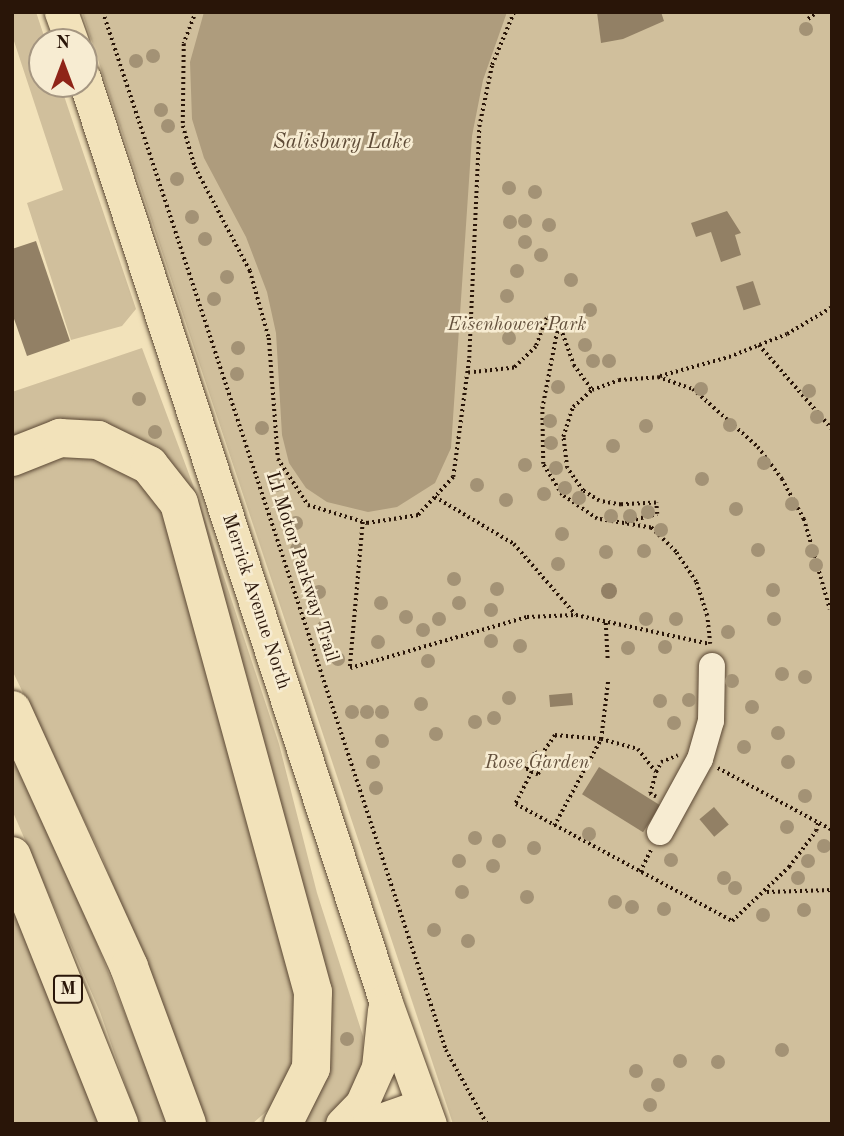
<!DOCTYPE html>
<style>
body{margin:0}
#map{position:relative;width:844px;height:1136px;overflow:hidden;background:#f2e2ba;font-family:"Old Standard TT",serif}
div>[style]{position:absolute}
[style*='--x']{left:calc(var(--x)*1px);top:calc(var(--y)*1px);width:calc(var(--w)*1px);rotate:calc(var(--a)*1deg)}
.green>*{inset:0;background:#d0bf9c}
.water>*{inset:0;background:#ae9c7d}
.building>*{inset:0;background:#928065;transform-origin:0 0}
.round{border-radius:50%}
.path>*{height:3.5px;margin-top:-1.75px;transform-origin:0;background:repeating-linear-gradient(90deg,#291508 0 2px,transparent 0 5.5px)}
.roads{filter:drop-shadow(0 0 2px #5b4834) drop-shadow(0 0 2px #5b4834)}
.minor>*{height:26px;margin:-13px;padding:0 13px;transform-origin:13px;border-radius:13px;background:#f7ecd2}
.major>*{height:33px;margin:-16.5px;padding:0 16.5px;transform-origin:16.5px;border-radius:16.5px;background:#f2e2ba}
.highway>*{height:38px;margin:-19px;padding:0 19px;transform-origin:19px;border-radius:19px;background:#f2e2ba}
.trees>*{width:14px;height:14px;margin:-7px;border-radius:50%;background:#a39275}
span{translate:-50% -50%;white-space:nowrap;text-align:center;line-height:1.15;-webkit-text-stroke:5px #f7ecd2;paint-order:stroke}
.shield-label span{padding:2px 5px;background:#f7ecd2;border:2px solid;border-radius:5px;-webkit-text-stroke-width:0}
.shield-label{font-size:18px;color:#291508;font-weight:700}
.park-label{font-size:19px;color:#63503c;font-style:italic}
.street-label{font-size:19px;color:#291508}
.water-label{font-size:21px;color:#5e4b37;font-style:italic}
.frame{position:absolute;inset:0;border:14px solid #291508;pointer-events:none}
.north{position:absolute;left:28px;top:28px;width:70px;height:70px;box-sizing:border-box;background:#f7ecd2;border:2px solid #a59681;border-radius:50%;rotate:0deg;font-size:19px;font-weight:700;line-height:28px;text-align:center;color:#291508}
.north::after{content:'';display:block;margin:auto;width:24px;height:32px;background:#8f2418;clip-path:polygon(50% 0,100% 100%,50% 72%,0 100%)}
</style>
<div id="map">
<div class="green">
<div style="clip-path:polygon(12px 12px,36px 12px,46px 42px,42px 42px,42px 84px,60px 84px,136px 309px,122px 326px,71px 340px,27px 203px,63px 190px,12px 35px)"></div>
<div style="clip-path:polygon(82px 12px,832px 12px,832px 1124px,453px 1124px)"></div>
<div style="clip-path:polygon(142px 348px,199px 501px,279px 744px,317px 893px,363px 1036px,364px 1071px,328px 1124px,300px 1124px,320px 1089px,175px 473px,126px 432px,67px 422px,12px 441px,12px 392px)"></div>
<div style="clip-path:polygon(50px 449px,123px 458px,174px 513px,302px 989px,295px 1070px,278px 1101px,252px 1124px,207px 1124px,102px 857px,12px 670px,12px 469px)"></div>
<div style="clip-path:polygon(12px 746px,47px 819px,169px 1124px,139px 1124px,100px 1012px,12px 810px)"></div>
<div style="clip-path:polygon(12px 894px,100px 1124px,12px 1124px)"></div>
</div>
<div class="water">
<div style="clip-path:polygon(204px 12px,507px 12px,483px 80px,472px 136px,451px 448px,435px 483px,397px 507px,368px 512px,327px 502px,306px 488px,289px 463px,282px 435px,276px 333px,267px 292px,246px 237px,204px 158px,192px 119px,190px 62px)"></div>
</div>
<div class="building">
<div style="clip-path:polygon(597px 12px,661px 12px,664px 21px,623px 39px,601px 43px)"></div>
<div style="clip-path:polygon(727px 211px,741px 233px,735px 235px,741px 255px,721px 262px,711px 232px,696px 237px,691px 223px)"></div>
<div style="clip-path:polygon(36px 241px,70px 341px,27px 356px,12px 313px,12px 249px)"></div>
<div style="left:753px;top:281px;width:25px;height:18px;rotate:72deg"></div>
<div class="round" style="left:601px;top:583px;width:16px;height:16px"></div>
<div style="left:572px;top:693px;width:12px;height:23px;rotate:85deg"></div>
<div style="left:599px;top:767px;width:72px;height:32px;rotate:32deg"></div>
<div style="left:714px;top:807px;width:23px;height:19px;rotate:50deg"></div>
</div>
<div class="path">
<div style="--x:103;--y:12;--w:1093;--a:71.71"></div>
<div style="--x:446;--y:1050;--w:85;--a:61"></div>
<div style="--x:196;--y:12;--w:34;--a:111"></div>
<div style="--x:184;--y:44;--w:82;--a:90.7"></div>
<div style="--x:183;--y:126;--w:43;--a:73.7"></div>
<div style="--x:195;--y:167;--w:118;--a:62.1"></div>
<div style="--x:250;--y:271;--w:70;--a:74.2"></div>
<div style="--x:269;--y:338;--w:121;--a:85.7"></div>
<div style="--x:278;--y:459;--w:55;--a:56.9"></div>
<div style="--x:308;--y:505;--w:62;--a:17"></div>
<div style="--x:367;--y:523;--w:52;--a:-8.9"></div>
<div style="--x:418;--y:515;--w:52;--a:-47.4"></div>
<div style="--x:453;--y:477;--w:120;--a:-82.3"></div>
<div style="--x:469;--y:358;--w:231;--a:-87.5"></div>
<div style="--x:479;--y:127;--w:63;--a:-78.2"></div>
<div style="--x:492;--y:65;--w:57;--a:-67.5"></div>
<div style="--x:808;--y:19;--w:11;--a:-38"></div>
<div style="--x:559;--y:323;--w:45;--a:70.3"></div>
<div style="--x:574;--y:365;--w:31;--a:54"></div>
<div style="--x:759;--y:345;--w:111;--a:49"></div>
<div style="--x:660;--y:376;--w:72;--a:-15.4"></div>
<div style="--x:729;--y:357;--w:62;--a:-21.6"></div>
<div style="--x:787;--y:334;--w:52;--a:-31"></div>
<div style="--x:435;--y:497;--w:92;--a:30.7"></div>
<div style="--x:514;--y:544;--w:94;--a:48.9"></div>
<div style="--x:363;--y:522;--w:147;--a:95.1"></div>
<div style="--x:350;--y:668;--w:184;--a:-16.1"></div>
<div style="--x:527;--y:617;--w:49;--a:-2.3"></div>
<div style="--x:576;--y:615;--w:137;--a:12.2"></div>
<div style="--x:710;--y:644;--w:28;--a:-96"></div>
<div style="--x:707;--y:616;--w:36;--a:-108"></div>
<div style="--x:696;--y:582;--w:36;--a:-124"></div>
<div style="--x:676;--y:552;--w:35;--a:-136"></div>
<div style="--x:651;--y:528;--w:55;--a:-170.5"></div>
<div style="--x:597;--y:519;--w:42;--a:-145.6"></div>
<div style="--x:562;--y:495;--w:36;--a:-122"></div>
<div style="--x:543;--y:464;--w:55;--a:-91"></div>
<div style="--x:542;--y:409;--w:90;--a:-79.1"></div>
<div style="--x:559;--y:321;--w:12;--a:-166"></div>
<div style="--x:547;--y:318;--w:31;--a:111"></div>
<div style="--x:536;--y:347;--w:30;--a:136"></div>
<div style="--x:514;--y:368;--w:46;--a:173.8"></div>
<div style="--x:625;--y:522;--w:33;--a:-14"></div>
<div style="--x:657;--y:514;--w:11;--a:-95"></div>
<div style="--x:656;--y:503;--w:35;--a:177"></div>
<div style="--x:621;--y:505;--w:22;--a:-170"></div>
<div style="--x:599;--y:501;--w:19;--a:-148"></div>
<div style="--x:583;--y:491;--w:28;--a:-125"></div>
<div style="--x:567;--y:468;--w:31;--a:-97"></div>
<div style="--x:563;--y:437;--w:32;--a:-72"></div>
<div style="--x:573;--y:407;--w:25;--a:-42"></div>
<div style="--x:592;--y:390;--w:29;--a:-20"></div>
<div style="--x:619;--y:380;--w:39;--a:-4"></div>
<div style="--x:658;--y:377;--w:37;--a:19"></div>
<div style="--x:693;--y:389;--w:87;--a:41.7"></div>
<div style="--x:758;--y:447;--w:40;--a:53"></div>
<div style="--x:782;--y:479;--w:46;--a:61.2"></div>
<div style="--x:804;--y:519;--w:94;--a:73.9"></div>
<div style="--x:606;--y:623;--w:36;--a:87"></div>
<div style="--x:535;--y:752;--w:13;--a:27"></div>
<div style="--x:547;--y:758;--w:19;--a:118"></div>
<div style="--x:538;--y:775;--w:13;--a:-153"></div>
<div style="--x:526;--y:769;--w:19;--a:-62"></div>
<div style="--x:541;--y:755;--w:24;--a:-55"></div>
<div style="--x:555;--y:735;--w:46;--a:5"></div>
<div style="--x:601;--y:739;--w:38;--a:15"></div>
<div style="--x:638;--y:749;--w:29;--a:52"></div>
<div style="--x:718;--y:768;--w:130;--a:28.5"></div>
<div style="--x:532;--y:772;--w:36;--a:117"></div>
<div style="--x:516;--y:804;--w:246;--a:28.4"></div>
<div style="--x:732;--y:921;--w:79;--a:-43.5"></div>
<div style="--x:789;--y:867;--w:45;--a:-53.1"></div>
<div style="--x:816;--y:831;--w:9;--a:-77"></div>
<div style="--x:656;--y:797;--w:7;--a:-153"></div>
<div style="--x:650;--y:794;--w:23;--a:-75"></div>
<div style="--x:656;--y:772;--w:11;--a:-63"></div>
<div style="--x:661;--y:762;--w:18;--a:-22"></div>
<div style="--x:554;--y:826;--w:99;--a:-61.6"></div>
<div style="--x:601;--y:739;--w:59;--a:-83.2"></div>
<div style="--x:640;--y:872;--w:25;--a:-64"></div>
<div style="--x:767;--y:892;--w:65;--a:-1.8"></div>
</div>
<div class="roads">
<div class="minor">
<div style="--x:660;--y:832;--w:83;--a:-61.3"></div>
<div style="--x:700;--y:759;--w:40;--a:-74"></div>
<div style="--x:711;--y:721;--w:55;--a:-89"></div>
</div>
<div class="major">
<div style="--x:61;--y:12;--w:32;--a:70"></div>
<div style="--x:84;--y:78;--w:970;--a:71.92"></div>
<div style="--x:385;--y:1000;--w:132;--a:70.1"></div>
<div style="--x:342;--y:1124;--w:29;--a:-46"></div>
<div style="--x:362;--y:1103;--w:39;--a:-66"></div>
<div style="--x:378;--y:1067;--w:57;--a:-84"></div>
<div style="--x:369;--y:1124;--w:57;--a:-19.4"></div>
</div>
<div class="highway">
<div style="--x:12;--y:457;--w:52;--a:-21.6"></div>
<div style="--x:60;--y:438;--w:38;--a:3"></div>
<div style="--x:98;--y:440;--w:57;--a:26.1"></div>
<div style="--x:149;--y:465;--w:48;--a:51.7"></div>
<div style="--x:179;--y:503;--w:507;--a:74.68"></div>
<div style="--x:313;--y:992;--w:76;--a:91.5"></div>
<div style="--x:311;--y:1068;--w:63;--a:116.6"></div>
<div style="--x:12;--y:710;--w:282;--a:65.5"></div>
<div style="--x:129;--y:967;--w:167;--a:69.7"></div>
<div style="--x:12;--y:856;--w:289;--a:68.2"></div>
</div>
</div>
<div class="trees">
<div style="left:806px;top:29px"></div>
<div style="left:153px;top:56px"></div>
<div style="left:136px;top:61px"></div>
<div style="left:161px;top:110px"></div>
<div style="left:168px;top:126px"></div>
<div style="left:177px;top:179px"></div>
<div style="left:509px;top:188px"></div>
<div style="left:535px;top:192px"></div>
<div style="left:192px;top:217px"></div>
<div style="left:525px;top:221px"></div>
<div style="left:510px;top:222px"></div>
<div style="left:549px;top:225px"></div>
<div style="left:205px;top:239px"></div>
<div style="left:525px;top:242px"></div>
<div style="left:541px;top:255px"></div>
<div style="left:517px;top:271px"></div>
<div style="left:227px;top:277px"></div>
<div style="left:571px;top:280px"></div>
<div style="left:507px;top:296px"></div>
<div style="left:214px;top:299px"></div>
<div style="left:590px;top:310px"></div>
<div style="left:579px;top:324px"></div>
<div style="left:522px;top:325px"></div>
<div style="left:509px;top:338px"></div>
<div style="left:585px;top:345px"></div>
<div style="left:238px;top:348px"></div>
<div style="left:593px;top:361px"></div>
<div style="left:609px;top:361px"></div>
<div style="left:237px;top:374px"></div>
<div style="left:558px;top:387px"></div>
<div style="left:701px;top:389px"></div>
<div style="left:809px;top:391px"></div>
<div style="left:139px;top:399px"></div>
<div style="left:817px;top:417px"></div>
<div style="left:550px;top:421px"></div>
<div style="left:730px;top:425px"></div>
<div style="left:646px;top:426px"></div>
<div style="left:262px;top:428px"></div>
<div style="left:155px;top:432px"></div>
<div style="left:551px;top:443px"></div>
<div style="left:613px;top:446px"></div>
<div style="left:764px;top:463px"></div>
<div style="left:525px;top:465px"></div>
<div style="left:556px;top:468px"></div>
<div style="left:702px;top:479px"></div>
<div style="left:276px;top:485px"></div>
<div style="left:477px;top:485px"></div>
<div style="left:565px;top:488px"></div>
<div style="left:544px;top:494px"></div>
<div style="left:579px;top:498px"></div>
<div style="left:506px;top:500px"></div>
<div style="left:792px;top:504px"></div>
<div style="left:736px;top:509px"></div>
<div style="left:648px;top:512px"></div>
<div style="left:611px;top:516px"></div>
<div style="left:630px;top:516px"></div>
<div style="left:296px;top:523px"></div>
<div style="left:661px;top:530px"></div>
<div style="left:562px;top:534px"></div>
<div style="left:297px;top:549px"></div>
<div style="left:758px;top:550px"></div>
<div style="left:644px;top:551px"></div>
<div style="left:812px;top:551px"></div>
<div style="left:606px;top:552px"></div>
<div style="left:558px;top:564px"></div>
<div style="left:816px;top:565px"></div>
<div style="left:454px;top:579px"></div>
<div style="left:497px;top:589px"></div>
<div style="left:773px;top:590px"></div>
<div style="left:319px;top:592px"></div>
<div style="left:381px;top:603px"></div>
<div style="left:459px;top:603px"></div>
<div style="left:491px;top:610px"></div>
<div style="left:406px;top:617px"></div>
<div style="left:439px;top:619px"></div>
<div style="left:646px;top:619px"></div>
<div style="left:676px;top:619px"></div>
<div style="left:774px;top:619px"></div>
<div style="left:324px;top:627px"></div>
<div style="left:423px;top:630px"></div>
<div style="left:728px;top:632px"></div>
<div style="left:491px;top:641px"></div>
<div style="left:378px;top:642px"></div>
<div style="left:520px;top:646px"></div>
<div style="left:665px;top:647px"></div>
<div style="left:628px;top:648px"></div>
<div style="left:338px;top:659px"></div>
<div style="left:428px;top:661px"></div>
<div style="left:782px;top:674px"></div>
<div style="left:805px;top:677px"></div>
<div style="left:732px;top:681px"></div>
<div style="left:509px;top:698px"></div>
<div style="left:689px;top:700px"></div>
<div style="left:660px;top:701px"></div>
<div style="left:421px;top:704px"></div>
<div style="left:752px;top:707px"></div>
<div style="left:352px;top:712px"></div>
<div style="left:367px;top:712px"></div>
<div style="left:382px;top:712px"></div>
<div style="left:494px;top:718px"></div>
<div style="left:475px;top:722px"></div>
<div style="left:674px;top:723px"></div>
<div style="left:778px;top:733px"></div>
<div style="left:436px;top:734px"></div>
<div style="left:382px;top:741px"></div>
<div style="left:744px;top:747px"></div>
<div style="left:373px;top:762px"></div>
<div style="left:788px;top:762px"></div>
<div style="left:376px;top:788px"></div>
<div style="left:805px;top:796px"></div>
<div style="left:787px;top:827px"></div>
<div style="left:589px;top:834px"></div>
<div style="left:475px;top:838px"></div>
<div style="left:499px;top:841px"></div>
<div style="left:824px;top:846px"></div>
<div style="left:534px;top:848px"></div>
<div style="left:671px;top:860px"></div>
<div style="left:459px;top:861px"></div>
<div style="left:808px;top:861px"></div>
<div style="left:493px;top:866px"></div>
<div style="left:724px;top:878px"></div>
<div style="left:798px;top:878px"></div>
<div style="left:735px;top:888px"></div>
<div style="left:462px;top:892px"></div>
<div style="left:527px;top:897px"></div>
<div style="left:615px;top:902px"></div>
<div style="left:632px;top:907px"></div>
<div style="left:664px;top:909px"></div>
<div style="left:804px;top:910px"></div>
<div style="left:763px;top:915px"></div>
<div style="left:434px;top:930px"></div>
<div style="left:468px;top:941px"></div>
<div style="left:347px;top:1039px"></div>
<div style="left:782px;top:1050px"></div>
<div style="left:680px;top:1061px"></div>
<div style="left:718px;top:1062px"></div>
<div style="left:636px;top:1071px"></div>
<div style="left:658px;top:1085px"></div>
<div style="left:650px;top:1105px"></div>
</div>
<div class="shield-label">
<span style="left:68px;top:989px">M</span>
</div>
<div class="park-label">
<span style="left:517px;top:326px">Eisenhower Park</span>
<span style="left:537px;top:764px">Rose Garden</span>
</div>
<div class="street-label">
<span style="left:301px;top:567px;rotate:72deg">LI Motor Parkway Trail</span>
<span style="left:255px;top:602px;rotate:72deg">Merrick Avenue North</span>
</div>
<div class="water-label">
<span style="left:342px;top:143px">Salisbury Lake</span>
</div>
<div class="frame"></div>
<div class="north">N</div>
</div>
